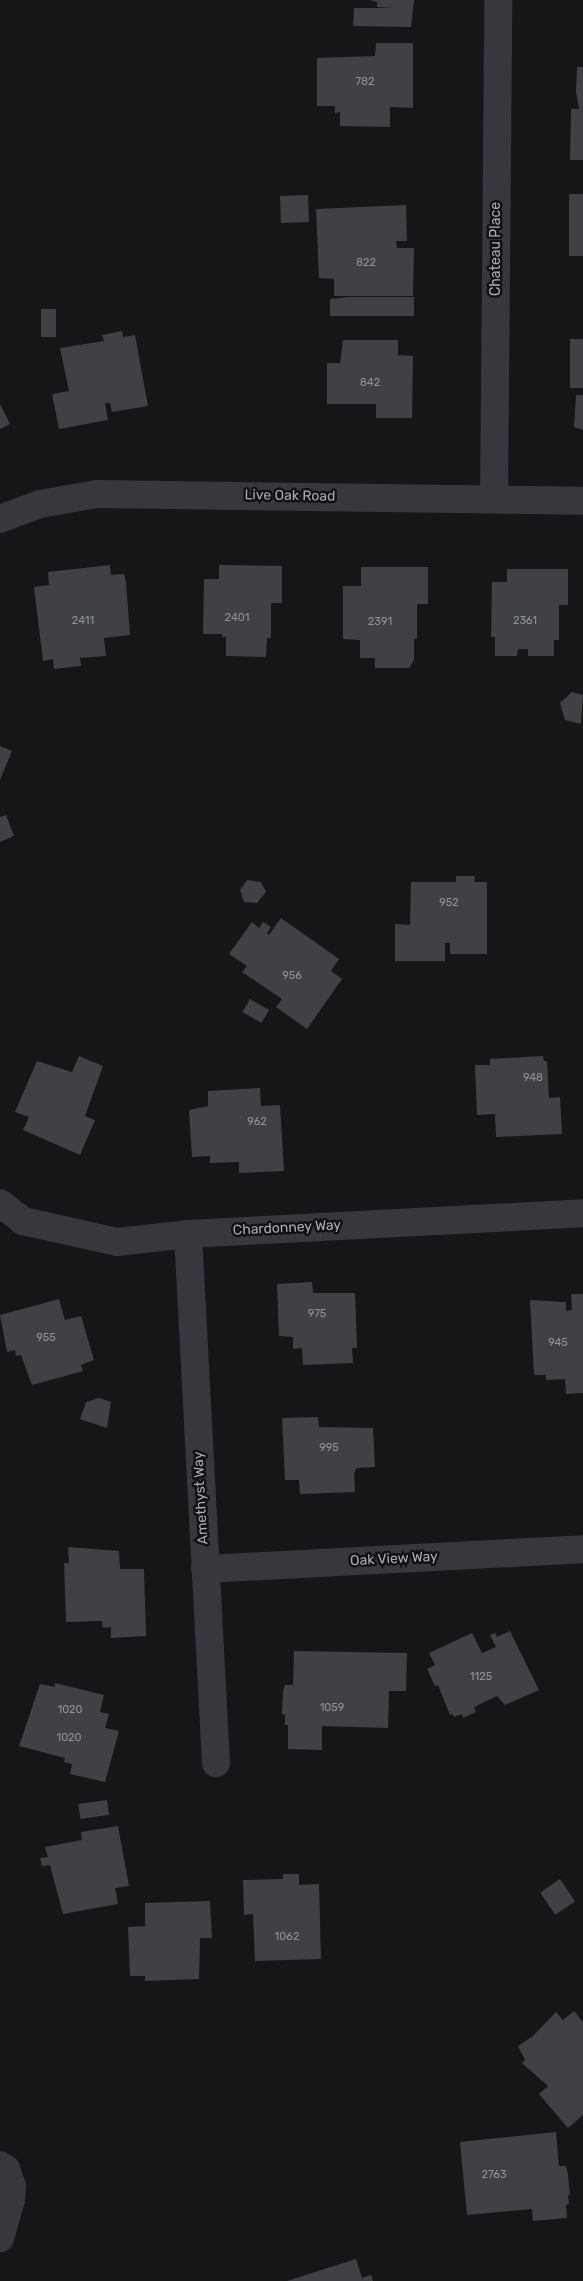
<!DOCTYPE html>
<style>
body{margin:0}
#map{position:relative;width:583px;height:2281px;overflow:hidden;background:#161618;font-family:Rubik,sans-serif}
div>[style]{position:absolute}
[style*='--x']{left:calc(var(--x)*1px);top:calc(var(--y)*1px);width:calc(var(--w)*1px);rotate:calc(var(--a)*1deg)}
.building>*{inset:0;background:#404145;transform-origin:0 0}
.minor>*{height:28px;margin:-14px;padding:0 14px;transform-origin:14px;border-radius:14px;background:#37383d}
span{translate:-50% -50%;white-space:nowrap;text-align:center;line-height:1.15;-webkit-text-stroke:5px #111113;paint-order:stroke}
.number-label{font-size:11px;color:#8e929b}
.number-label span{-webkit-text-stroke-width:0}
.street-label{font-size:14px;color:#a8adb8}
</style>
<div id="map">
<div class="building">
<div style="clip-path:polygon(369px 0,414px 0,411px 27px,353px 26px,354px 8px,393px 8px,377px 7px,377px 2px)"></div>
<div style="clip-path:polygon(376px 43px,413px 43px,413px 108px,390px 107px,390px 127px,340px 126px,340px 112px,335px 113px,335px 106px,317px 106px,317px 58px,375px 56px)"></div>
<div style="clip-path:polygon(577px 67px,583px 67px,583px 160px,570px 160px,571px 109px,579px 109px,576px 92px)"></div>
<div style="left:569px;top:194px;width:14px;height:62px"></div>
<div style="left:308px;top:195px;width:27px;height:28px;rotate:88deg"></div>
<div style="clip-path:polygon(406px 205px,407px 241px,396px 241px,397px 248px,414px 248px,413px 296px,334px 296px,334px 279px,319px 278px,316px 209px)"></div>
<div style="clip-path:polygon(349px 297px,414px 297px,414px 316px,330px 316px,330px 299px)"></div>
<div style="left:56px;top:309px;width:28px;height:15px;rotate:90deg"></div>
<div style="clip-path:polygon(122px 331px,123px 337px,135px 335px,148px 406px,112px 412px,110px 403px,105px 403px,108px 420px,59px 429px,52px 394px,69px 391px,60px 348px,104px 341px,102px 335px)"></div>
<div style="left:570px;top:339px;width:13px;height:49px"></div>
<div style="clip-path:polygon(343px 340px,398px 340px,398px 355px,413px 356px,412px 418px,376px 418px,376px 404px,327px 404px,327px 363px,340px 363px)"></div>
<div style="clip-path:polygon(576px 395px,583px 395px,583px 430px,574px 427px)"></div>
<div style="clip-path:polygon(0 404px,10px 424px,0 429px)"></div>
<div style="clip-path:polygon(110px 565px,111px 575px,124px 574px,126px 582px,130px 635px,104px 638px,106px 656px,80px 658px,81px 666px,54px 669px,53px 659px,43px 661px,34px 587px,49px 585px,48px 572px)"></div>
<div style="clip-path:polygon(219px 565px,282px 566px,282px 603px,271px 603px,271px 638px,267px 638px,266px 657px,226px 656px,226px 637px,222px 637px,222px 634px,203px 634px,204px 579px,219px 579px)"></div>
<div style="clip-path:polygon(361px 567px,428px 567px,428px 604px,417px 604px,417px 639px,414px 639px,414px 660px,409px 668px,375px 668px,375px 658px,360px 658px,360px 640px,343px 639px,343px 586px,361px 586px)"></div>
<div style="clip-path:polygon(507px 569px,568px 569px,568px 605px,559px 605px,559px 640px,554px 640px,554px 656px,528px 656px,528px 649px,518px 649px,517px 656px,495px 656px,495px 637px,491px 637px,492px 582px,507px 582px)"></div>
<div style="clip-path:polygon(572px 692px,583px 695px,581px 724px,565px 720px,560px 703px)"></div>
<div style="clip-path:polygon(0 746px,12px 751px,0 780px)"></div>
<div style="clip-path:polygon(6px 815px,14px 836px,0 842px,0 817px)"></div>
<div style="clip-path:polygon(456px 876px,475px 876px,474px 882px,487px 882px,487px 954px,450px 954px,450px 943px,445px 943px,445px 961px,395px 961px,395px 924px,410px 925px,411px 882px,456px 882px)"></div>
<div style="clip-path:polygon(247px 880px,261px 882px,266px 892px,257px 903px,244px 902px,240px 890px)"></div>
<div style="clip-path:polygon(281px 918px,339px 959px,331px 971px,342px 979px,307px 1029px,276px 1007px,282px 999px,242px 972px,247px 966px,229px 954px,252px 922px,259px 928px,263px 922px,271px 927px,267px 933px,269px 935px)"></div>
<div style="left:250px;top:999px;width:22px;height:15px;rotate:30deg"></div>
<div style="clip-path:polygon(79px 1056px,103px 1066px,85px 1116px,95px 1120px,80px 1155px,23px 1130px,29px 1117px,15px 1112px,37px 1061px,72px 1072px)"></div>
<div style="clip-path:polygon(543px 1056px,544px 1061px,547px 1061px,549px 1098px,560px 1097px,562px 1134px,496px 1137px,495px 1114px,477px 1115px,475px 1065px,490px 1065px,490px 1059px)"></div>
<div style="clip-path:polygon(260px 1088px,261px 1106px,280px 1105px,284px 1171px,239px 1173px,239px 1162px,210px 1163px,210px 1156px,192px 1157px,189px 1110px,208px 1106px,208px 1091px)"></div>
<div style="clip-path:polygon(312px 1282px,313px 1293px,355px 1293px,357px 1348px,352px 1348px,353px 1363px,303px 1365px,302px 1348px,293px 1349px,293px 1337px,279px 1336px,277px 1284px)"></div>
<div style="clip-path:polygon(571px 1294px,583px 1294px,583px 1393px,566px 1394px,565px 1379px,546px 1380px,546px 1375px,534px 1375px,530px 1300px,566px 1302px,566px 1311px,572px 1310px)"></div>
<div style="clip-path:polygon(59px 1299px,65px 1320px,81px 1316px,94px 1360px,81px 1365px,83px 1371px,32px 1385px,21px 1355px,16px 1356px,15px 1350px,7px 1352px,0 1315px)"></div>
<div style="clip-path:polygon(99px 1398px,111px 1402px,107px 1428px,80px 1419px,86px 1402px)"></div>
<div style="clip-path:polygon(318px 1417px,319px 1427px,373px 1428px,375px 1467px,357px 1468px,354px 1473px,355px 1492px,300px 1494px,299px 1480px,285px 1480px,282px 1418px)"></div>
<div style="clip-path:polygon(68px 1547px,119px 1551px,120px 1569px,144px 1569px,146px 1636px,111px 1638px,111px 1627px,103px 1628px,102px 1621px,66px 1622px,64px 1563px,69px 1563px)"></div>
<div style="clip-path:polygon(510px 1631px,539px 1690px,505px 1705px,497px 1696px,474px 1707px,476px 1712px,463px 1718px,462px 1714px,454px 1717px,453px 1714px,450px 1715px,438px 1685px,435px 1686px,427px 1669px,435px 1665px,429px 1653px,472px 1633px,482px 1653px,496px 1647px,490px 1635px,495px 1633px,497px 1637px)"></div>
<div style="clip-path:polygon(294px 1651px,407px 1653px,406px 1691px,389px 1691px,388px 1728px,322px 1726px,322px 1750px,288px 1749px,288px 1725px,285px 1725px,285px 1715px,282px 1714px,283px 1691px,285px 1685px,293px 1685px)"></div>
<div style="clip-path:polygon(55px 1683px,104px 1695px,100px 1712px,109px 1714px,105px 1728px,119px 1731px,105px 1782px,70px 1774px,72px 1764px,64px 1762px,65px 1758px,19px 1746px,40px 1684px,55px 1687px)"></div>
<div style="left:107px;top:1800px;width:15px;height:29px;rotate:82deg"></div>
<div style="clip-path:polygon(118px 1826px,129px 1886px,115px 1888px,118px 1904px,63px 1914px,50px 1865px,42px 1866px,40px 1858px,48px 1857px,45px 1847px,82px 1840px,81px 1832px)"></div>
<div style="clip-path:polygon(283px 1874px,299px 1874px,299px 1885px,319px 1884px,321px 1959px,255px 1961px,253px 1914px,244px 1915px,243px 1880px,283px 1879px)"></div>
<div style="left:560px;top:1879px;width:27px;height:24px;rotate:56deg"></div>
<div style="clip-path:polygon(210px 1901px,212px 1938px,200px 1938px,199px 1979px,145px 1981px,145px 1976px,130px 1976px,128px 1927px,145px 1926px,145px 1903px)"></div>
<div style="clip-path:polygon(574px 2011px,583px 2022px,583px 2115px,568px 2128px,539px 2094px,548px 2086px,522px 2063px,525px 2060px,518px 2046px,533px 2036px,556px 2012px,563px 2020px)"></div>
<div style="clip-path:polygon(556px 2132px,559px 2166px,566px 2166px,568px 2175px,570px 2195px,568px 2195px,569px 2204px,566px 2205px,567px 2218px,533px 2221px,532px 2209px,467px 2215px,460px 2142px)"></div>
<div style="clip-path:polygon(356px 2259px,362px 2278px,371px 2275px,373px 2281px,287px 2281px)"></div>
</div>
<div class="minor">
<div style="--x:494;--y:499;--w:499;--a:-89.5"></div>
<div style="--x:0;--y:519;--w:43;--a:-20.6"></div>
<div style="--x:40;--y:504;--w:58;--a:-10"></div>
<div style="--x:97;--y:494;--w:486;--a:0.8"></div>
<div style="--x:0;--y:1203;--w:29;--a:38"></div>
<div style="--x:23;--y:1221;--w:96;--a:12.6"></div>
<div style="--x:117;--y:1242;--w:71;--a:-6.4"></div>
<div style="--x:188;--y:1234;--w:396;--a:-3"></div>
<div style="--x:188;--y:1234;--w:530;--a:86.97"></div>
<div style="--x:205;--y:1569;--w:379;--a:-3"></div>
<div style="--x:0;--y:2165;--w:7;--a:34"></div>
<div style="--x:6;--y:2169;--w:18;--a:71"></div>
<div style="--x:12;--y:2186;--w:14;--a:94"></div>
<div style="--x:11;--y:2200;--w:40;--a:106"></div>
</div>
<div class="number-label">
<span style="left:365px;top:82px">782</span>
<span style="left:366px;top:263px">822</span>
<span style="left:370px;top:383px">842</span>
<span style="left:237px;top:618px">2401</span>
<span style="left:83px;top:621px">2411</span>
<span style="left:525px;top:621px">2361</span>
<span style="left:380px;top:622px">2391</span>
<span style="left:449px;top:903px">952</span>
<span style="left:292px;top:976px">956</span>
<span style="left:533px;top:1078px">948</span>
<span style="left:257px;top:1122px">962</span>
<span style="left:317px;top:1314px">975</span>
<span style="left:46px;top:1338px">955</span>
<span style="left:558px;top:1343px">945</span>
<span style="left:329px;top:1448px">995</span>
<span style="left:481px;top:1677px">1125</span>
<span style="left:332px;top:1708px">1059</span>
<span style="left:70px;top:1710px">1020</span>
<span style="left:69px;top:1738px">1020</span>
<span style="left:287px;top:1937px">1062</span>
<span style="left:494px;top:2175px">2763</span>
</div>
<div class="street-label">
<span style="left:496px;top:249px;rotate:-90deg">Chateau Place</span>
<span style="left:290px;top:496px;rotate:1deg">Live Oak Road</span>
<span style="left:287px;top:1228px;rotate:-3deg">Chardonney Way</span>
<span style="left:201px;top:1498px;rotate:-93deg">Amethyst Way</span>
<span style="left:394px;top:1559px;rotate:-3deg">Oak View Way</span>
</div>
</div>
